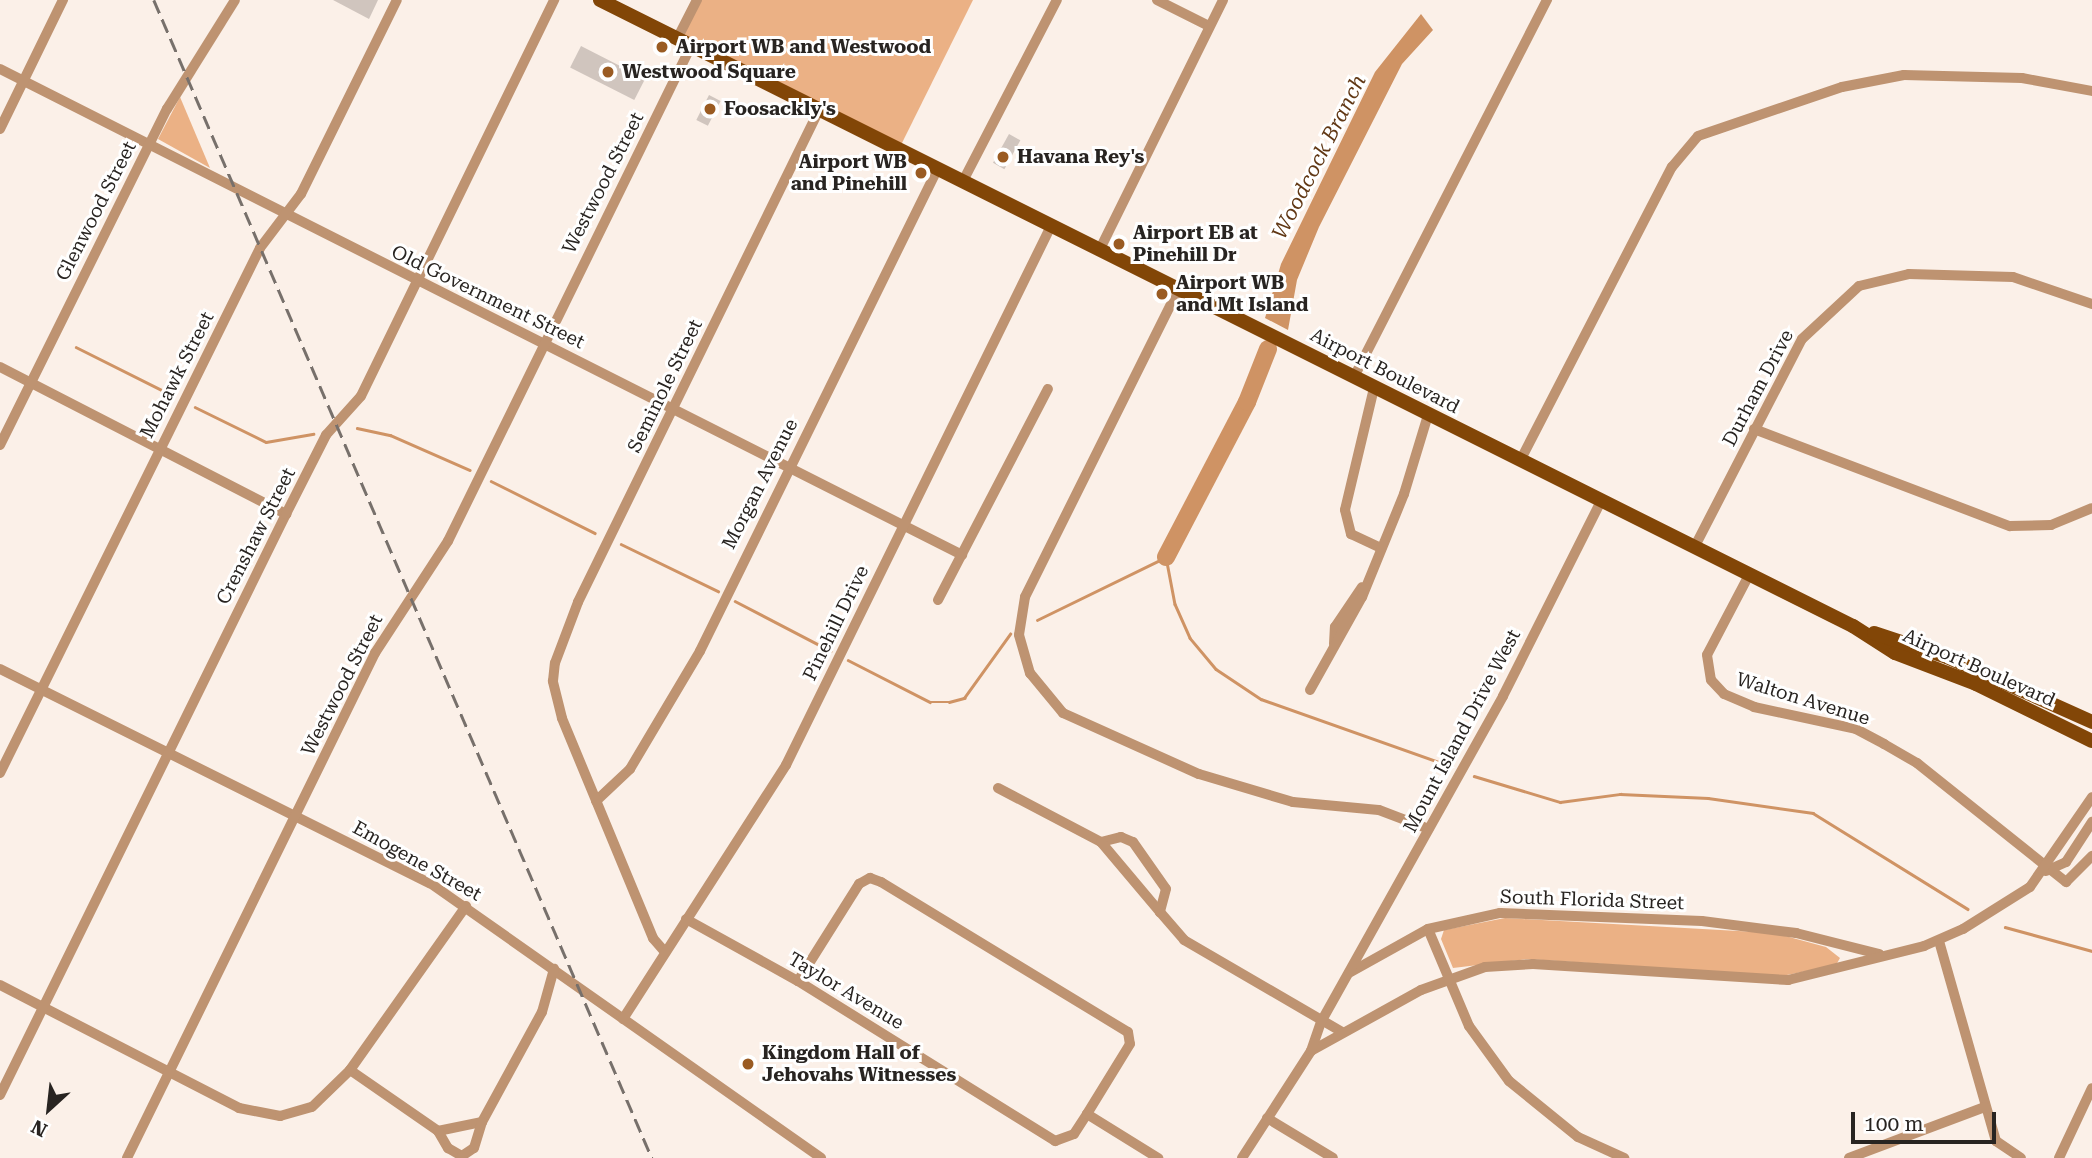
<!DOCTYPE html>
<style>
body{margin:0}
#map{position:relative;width:2092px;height:1158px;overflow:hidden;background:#fbf0e8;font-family:"Roboto Serif",serif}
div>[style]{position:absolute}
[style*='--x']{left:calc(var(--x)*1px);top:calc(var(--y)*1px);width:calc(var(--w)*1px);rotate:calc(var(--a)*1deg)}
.green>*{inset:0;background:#ebb185}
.water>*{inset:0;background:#cf9364}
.stream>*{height:2.5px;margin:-1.25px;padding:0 1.25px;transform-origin:1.25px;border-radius:1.25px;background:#cf9364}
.river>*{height:18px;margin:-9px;padding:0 9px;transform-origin:9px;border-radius:9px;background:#cf9364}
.building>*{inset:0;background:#d0c5be;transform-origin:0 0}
.minor>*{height:10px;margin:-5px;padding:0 5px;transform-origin:5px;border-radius:5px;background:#be9371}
.major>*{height:14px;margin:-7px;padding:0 7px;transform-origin:7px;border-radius:7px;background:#824607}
.rail>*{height:2.5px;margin-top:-1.25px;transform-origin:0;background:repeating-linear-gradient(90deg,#77706b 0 14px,transparent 0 21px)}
.dots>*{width:19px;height:19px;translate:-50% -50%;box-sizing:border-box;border:4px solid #fff;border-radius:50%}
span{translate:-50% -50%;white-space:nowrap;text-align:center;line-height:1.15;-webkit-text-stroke:6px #fff;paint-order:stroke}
.poi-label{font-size:19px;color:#282421;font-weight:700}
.left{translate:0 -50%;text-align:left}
.right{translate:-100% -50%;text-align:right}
.street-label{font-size:19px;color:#282421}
.water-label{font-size:21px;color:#613815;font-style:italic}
.north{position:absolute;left:14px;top:1074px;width:70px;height:70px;-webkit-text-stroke:5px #fff;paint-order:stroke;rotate:207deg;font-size:19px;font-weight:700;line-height:28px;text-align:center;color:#282421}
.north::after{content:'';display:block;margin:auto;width:24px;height:32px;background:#282421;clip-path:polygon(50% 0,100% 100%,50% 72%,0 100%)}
.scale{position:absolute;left:1851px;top:1112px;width:145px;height:32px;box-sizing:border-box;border:4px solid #282421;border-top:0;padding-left:9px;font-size:21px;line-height:24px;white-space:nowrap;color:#282421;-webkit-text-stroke:5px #fff;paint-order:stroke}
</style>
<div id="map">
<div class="green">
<div style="clip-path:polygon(697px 0,973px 0,899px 149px,677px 39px)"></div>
<div style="clip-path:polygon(180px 97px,210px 168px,158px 139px)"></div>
<div style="clip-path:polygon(1505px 918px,1774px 933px,1826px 947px,1840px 958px,1836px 965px,1782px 976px,1528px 959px,1453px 968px,1441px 939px,1444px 930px)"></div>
</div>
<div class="water">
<div style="clip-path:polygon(1421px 14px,1433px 30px,1402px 64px,1319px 227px,1297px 280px,1288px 330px,1265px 318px,1281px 264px,1375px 72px)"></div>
</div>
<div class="stream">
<div style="--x:76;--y:347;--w:103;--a:26.6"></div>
<div style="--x:195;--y:407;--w:79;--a:26.2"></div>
<div style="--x:266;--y:442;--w:48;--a:-9.7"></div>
<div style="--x:357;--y:428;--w:34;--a:12"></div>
<div style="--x:390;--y:435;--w:87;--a:23.6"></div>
<div style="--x:491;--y:481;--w:116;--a:26.6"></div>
<div style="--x:621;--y:544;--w:108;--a:25.9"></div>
<div style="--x:735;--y:601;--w:108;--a:27.5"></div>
<div style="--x:1037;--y:620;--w:144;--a:-26"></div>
<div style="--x:1166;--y:557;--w:48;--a:79.2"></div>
<div style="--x:1175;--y:604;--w:37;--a:66"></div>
<div style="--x:1190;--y:638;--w:40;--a:50"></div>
<div style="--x:1216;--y:669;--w:54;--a:33.7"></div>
<div style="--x:1261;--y:699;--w:201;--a:19.5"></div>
<div style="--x:848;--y:660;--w:92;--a:27.1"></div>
<div style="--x:930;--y:702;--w:19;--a:0"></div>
<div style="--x:949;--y:702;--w:16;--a:-15"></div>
<div style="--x:964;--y:698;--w:79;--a:-54.3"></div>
<div style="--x:1474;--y:776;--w:90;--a:16.8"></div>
<div style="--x:1560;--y:802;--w:61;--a:-7.6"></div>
<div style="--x:1620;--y:794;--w:88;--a:2.6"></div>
<div style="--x:1708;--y:798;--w:106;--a:8.1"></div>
<div style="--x:1813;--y:813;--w:182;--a:31.8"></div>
<div style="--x:2005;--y:927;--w:90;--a:15.4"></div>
</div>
<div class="river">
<div style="--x:1166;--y:557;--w:175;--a:-62.4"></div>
<div style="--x:1247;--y:402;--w:57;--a:-68.4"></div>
</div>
<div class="building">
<div style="clip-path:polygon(333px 0,378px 0,369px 19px)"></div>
<div style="left:581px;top:46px;width:72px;height:24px;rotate:27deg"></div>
<div style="left:709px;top:95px;width:13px;height:28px;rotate:27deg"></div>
<div style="left:1009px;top:134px;width:13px;height:33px;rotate:29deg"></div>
</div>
<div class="minor">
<div style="--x:1157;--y:0;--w:58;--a:26.6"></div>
<div style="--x:677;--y:39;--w:44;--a:-62.9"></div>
<div style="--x:0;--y:69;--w:1078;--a:26.8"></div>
<div style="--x:0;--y:129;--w:144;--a:-64"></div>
<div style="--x:963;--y:181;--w:204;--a:-62.6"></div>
<div style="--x:1099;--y:251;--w:280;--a:-63.7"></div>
<div style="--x:1178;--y:290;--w:343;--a:116.5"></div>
<div style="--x:1025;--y:597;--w:38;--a:99"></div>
<div style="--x:1019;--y:635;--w:40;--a:74"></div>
<div style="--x:1030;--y:673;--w:52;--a:50.5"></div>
<div style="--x:1063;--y:713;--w:149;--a:24.2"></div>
<div style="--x:1199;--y:774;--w:98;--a:16.6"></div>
<div style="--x:1293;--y:802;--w:86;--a:5.3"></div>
<div style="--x:1379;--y:810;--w:53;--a:20.8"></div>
<div style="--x:0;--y:367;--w:322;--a:27.2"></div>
<div style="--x:1354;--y:377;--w:424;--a:-62.9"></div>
<div style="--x:1374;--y:388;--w:125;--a:103.4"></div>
<div style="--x:1345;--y:510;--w:25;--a:76"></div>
<div style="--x:1351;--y:534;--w:33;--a:25"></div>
<div style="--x:1754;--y:429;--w:274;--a:20.8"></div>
<div style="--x:2010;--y:526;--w:41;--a:-1.4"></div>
<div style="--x:2051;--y:525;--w:44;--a:-22.5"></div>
<div style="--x:0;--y:445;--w:375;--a:-63.6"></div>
<div style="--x:167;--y:109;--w:128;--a:-58"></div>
<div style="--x:1520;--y:461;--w:331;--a:-62.7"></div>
<div style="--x:1672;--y:167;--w:40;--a:-50"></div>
<div style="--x:1698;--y:136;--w:152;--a:-18.8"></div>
<div style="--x:1842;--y:87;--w:63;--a:-11"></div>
<div style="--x:1904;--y:75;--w:118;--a:1.5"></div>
<div style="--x:2022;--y:78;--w:71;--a:10.5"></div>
<div style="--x:1694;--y:548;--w:235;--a:-62.7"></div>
<div style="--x:1802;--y:339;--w:78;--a:-42.9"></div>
<div style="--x:1859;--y:286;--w:51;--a:-13.5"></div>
<div style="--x:1909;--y:274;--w:104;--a:1.7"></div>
<div style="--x:2013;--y:277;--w:83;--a:18.9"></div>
<div style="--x:1749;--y:575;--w:90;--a:117.7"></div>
<div style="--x:1707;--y:655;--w:25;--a:81"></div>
<div style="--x:1711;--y:680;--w:19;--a:47"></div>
<div style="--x:1724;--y:694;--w:33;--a:23"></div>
<div style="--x:1754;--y:707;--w:104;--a:12.2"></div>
<div style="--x:1856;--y:729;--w:32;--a:28"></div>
<div style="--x:1884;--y:744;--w:38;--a:30"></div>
<div style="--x:1917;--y:763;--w:191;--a:38.6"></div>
<div style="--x:2066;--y:882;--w:37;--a:-45"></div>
<div style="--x:938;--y:600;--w:238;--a:-62.5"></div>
<div style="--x:1334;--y:644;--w:17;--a:-87"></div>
<div style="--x:1335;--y:627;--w:48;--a:-56"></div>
<div style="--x:0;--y:669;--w:480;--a:26.5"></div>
<div style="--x:430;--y:883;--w:478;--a:35.1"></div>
<div style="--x:1310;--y:690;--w:107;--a:-60.8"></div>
<div style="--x:1362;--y:597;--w:111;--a:-67.8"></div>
<div style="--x:1404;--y:494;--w:83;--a:-73.1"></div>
<div style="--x:0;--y:773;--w:586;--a:-63.65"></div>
<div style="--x:260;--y:248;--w:68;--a:-52.8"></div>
<div style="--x:301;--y:194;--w:216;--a:-63.7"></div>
<div style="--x:998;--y:788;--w:116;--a:27.7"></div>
<div style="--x:1101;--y:842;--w:21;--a:-14"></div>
<div style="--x:1121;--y:837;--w:13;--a:23"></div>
<div style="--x:1133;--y:842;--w:57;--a:54.9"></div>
<div style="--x:1166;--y:889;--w:24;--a:105"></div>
<div style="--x:1160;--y:912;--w:37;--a:49"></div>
<div style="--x:1184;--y:940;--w:183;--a:30.2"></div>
<div style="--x:596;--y:801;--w:47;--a:-43.3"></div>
<div style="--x:630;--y:769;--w:137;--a:-59.3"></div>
<div style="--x:700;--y:651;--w:538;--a:-63.77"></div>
<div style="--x:1101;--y:842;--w:92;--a:49.9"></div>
<div style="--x:2046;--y:871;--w:22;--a:-24"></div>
<div style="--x:2066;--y:862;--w:48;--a:-57"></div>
<div style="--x:686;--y:919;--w:128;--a:29"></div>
<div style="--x:798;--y:981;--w:303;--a:31.9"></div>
<div style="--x:1055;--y:1141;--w:20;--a:-20"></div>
<div style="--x:1074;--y:1134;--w:24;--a:-57"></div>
<div style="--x:1087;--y:1114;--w:84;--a:31.8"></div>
<div style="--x:1428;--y:929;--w:105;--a:67.1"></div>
<div style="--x:1469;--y:1026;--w:68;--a:54"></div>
<div style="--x:1509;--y:1081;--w:89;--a:39.1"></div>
<div style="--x:1578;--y:1137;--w:51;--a:24.5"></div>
<div style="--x:1939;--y:941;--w:208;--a:74.1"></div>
<div style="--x:1996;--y:1141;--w:30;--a:34"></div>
<div style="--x:665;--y:952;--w:18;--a:-131"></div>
<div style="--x:653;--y:938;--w:238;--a:-112.5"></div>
<div style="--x:562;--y:718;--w:38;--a:-104"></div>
<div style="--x:553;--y:681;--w:18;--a:-84"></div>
<div style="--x:555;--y:663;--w:65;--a:-69.3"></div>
<div style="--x:578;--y:602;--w:548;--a:-63.9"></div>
<div style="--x:1349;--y:973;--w:90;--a:-29.1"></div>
<div style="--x:1428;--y:929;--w:74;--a:-12.5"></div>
<div style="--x:1500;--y:913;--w:202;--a:2.3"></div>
<div style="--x:1702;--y:921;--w:95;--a:7.3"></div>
<div style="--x:1796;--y:933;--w:86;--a:14.2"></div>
<div style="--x:798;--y:981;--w:115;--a:-57.8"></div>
<div style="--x:859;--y:884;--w:13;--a:-29"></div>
<div style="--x:870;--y:878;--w:12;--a:20"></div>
<div style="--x:881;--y:882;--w:289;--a:31.3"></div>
<div style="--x:1128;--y:1032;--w:12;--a:81"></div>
<div style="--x:1130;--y:1044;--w:82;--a:121.6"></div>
<div style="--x:0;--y:985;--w:269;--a:27.2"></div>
<div style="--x:239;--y:1108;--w:42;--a:11"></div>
<div style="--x:280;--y:1116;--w:33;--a:-16"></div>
<div style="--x:312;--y:1107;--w:53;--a:-44.2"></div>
<div style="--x:350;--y:1070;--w:201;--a:-54.7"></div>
<div style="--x:623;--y:1019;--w:302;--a:-57.3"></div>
<div style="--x:786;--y:765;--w:601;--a:-63.82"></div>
<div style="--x:1311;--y:1051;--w:126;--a:-29"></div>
<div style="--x:1421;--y:990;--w:68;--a:-19.8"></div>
<div style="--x:1485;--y:967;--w:48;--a:-3.6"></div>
<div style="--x:1533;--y:964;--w:256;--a:3.6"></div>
<div style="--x:1788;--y:980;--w:140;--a:-14"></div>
<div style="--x:1924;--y:946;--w:43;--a:-23.6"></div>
<div style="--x:1963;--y:929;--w:79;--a:-32.1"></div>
<div style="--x:2030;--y:887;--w:109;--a:-55.4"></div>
<div style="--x:350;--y:1070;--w:107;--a:34.7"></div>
<div style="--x:438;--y:1131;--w:45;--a:-11.6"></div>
<div style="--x:482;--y:1122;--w:125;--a:-61.4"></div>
<div style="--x:542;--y:1012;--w:45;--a:-74.4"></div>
<div style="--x:0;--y:1095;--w:648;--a:-63.79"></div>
<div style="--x:286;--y:514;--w:89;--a:-63.1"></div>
<div style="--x:326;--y:435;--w:52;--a:-48.1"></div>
<div style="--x:361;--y:396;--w:441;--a:-64"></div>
<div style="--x:1267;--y:1118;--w:77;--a:31.2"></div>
<div style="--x:438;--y:1131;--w:20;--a:60"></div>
<div style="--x:448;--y:1148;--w:16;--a:30"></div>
<div style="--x:462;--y:1156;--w:14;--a:-34"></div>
<div style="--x:474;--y:1148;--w:27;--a:-73"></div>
<div style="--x:127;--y:1158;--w:563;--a:-63.84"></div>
<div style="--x:375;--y:653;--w:134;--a:-56.9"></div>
<div style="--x:448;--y:541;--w:551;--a:-63.85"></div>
<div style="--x:1242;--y:1158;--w:127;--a:-57.2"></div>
<div style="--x:1311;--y:1051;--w:31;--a:-71"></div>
<div style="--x:1321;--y:1022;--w:373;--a:-60.8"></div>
<div style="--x:1503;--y:696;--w:218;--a:-63.3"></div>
<div style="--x:1849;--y:1158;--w:145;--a:-20.6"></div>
<div style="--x:2059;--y:1158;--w:77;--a:-64.8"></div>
</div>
<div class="major">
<div style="--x:600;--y:0;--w:1401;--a:26.55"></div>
<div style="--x:1853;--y:626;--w:50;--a:32.7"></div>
<div style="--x:1895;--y:653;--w:87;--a:20.9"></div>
<div style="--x:1976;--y:684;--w:129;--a:26.2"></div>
<div style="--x:1874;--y:633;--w:77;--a:18.2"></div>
<div style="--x:1947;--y:657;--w:159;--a:24.1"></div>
</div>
<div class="rail">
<div style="--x:154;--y:0;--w:1261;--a:66.73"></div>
</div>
<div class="dots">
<div style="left:662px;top:47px;background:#9a5b22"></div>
<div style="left:608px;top:72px;background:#9a5b22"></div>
<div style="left:710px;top:109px;background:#9a5b22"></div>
<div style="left:1003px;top:157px;background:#9a5b22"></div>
<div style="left:921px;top:173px;background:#9a5b22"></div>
<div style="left:1119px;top:244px;background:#9a5b22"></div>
<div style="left:1162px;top:294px;background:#9a5b22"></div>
<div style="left:748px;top:1064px;background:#9a5b22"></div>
</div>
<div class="poi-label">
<span class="left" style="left:676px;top:47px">Airport WB and Westwood</span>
<span class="left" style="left:622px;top:72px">Westwood Square</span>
<span class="left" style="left:724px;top:109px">Foosackly's</span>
<span class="left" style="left:1017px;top:157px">Havana Rey's</span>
<span class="right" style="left:907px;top:173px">Airport WB<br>and Pinehill</span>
<span class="left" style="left:1133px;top:244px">Airport EB at<br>Pinehill Dr</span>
<span class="left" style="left:1176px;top:294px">Airport WB<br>and Mt Island</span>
<span class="left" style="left:762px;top:1064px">Kingdom Hall of<br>Jehovahs Witnesses</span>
</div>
<div class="street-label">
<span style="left:603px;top:183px;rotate:-63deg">Westwood Street</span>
<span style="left:96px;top:211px;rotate:-63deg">Glenwood Street</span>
<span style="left:488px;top:297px;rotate:26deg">Old Government Street</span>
<span style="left:1385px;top:371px;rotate:27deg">Airport Boulevard</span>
<span style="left:177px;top:375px;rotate:-63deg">Mohawk Street</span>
<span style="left:665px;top:386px;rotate:-64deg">Seminole Street</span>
<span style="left:1758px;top:388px;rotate:-62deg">Durham Drive</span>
<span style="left:760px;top:484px;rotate:-63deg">Morgan Avenue</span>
<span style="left:256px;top:536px;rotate:-63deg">Crenshaw Street</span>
<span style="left:836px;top:623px;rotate:-64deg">Pinehill Drive</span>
<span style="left:1979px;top:668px;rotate:24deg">Airport Boulevard</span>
<span style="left:342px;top:685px;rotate:-63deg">Westwood Street</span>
<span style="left:1803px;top:699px;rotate:17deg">Walton Avenue</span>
<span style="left:1462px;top:731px;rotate:-62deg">Mount Island Drive West</span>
<span style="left:417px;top:861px;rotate:29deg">Emogene Street</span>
<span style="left:1592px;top:900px;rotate:2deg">South Florida Street</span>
<span style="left:846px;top:991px;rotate:31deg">Taylor Avenue</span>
</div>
<div class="water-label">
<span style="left:1319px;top:157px;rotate:-63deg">Woodcock Branch</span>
</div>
<div class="north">N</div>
<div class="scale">100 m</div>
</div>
